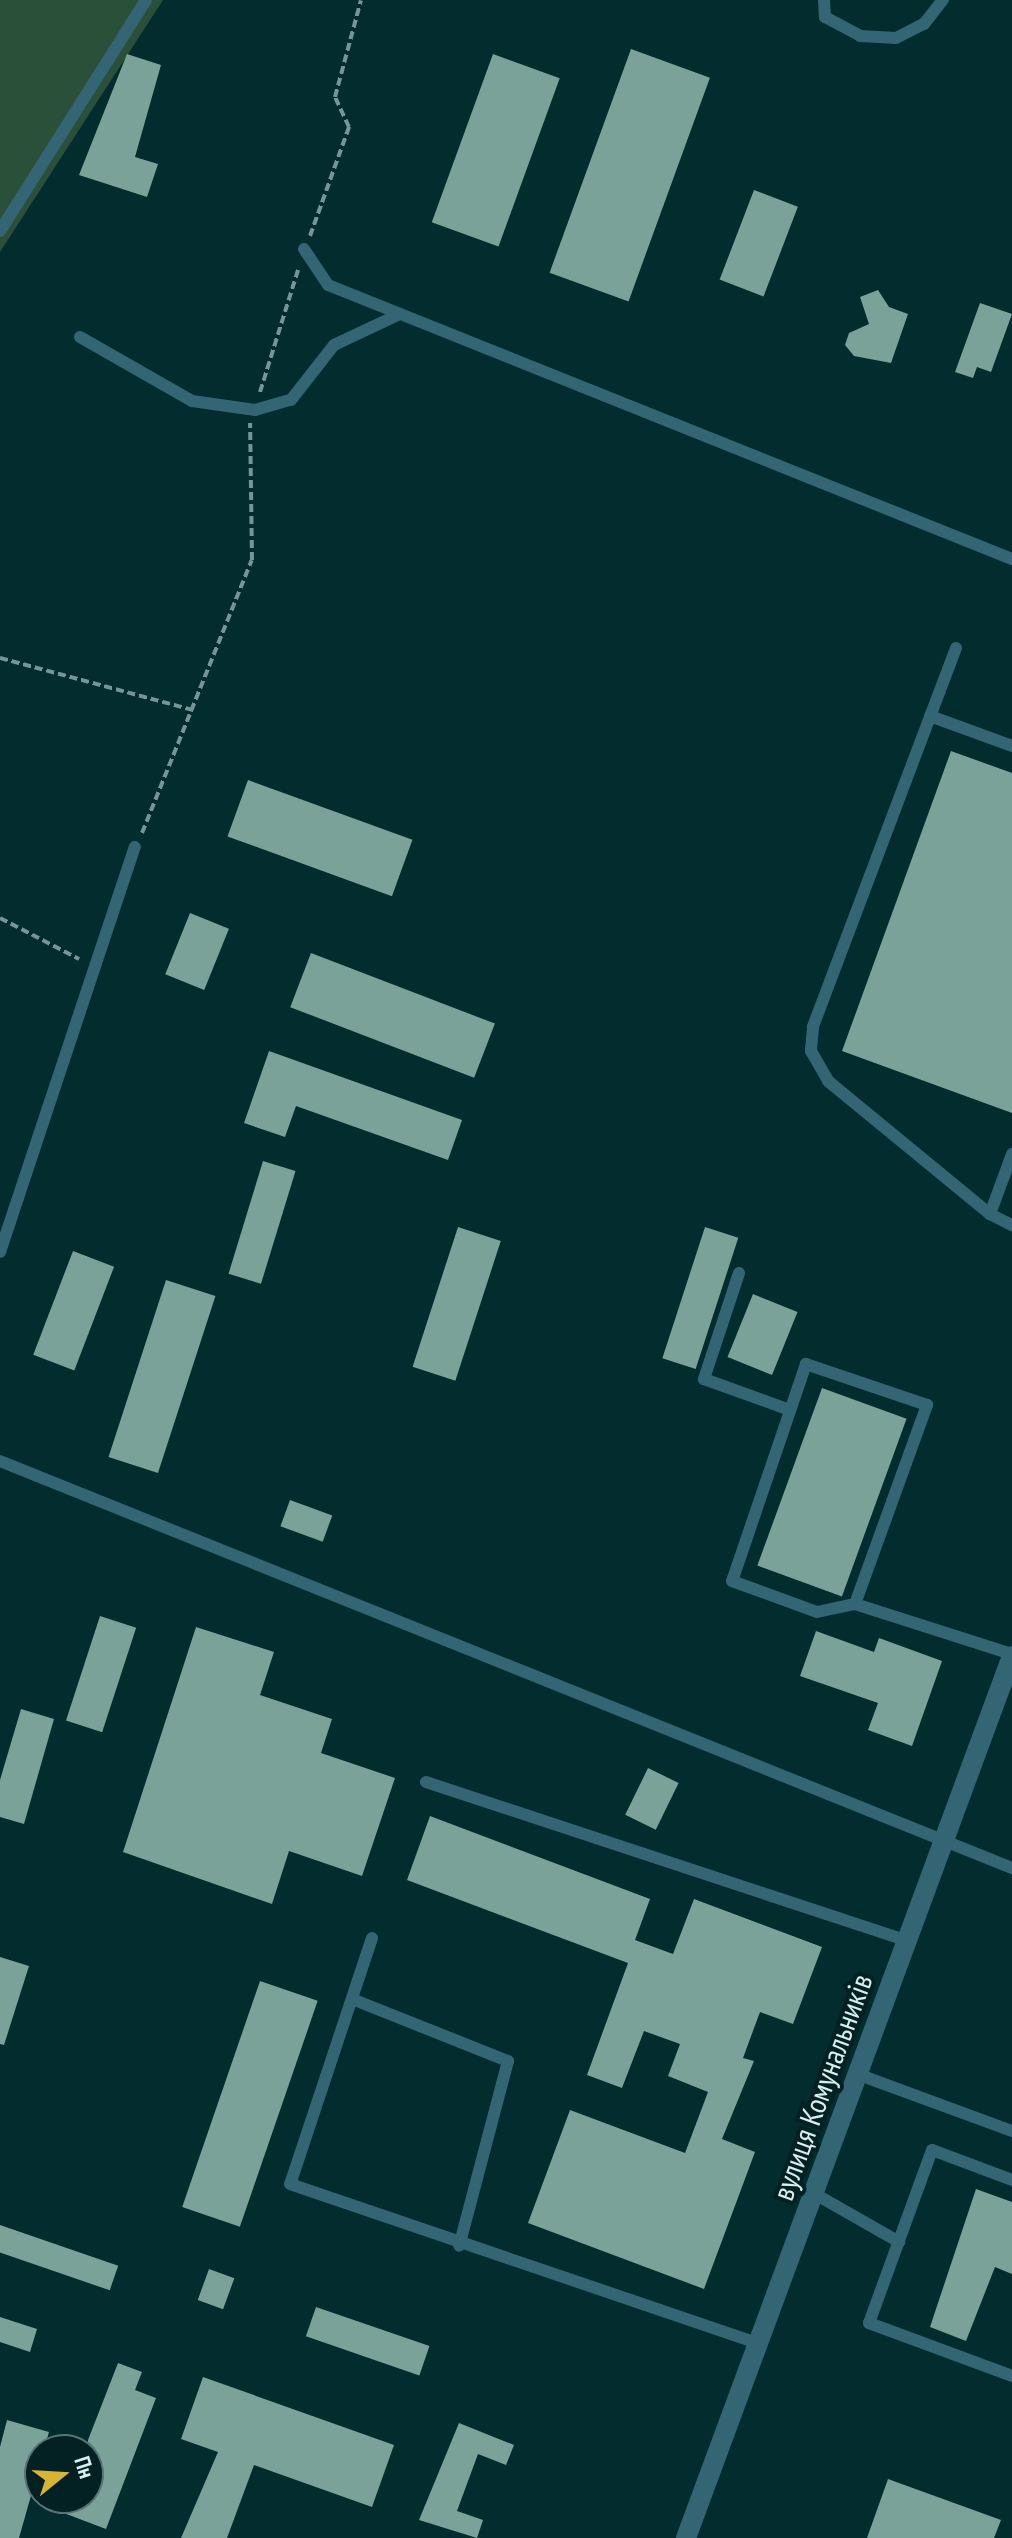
<!DOCTYPE html>
<meta charset="utf-8">
<style>
body{margin:0}
#map{position:relative;width:1012px;height:2538px;overflow:hidden;background:#022c2e;font-family:"PT Sans Narrow",sans-serif}
div>[style]{position:absolute}
[style*='--x']{left:calc(var(--x)*1px);top:calc(var(--y)*1px);width:calc(var(--w)*1px);rotate:calc(var(--a)*1deg)}
.green>*{inset:0;background:#2b503a}
.building>*{inset:0;background:#7ba298;transform-origin:0 0}
.path>*{height:4px;margin-top:-2px;transform-origin:0;background:repeating-linear-gradient(90deg,#769596 0 8px,transparent 0 12px)}
.service>*{height:12px;margin:-6px;padding:0 6px;transform-origin:6px;border-radius:6px;background:#346575}
.tertiary>*{height:20px;margin:-10px;padding:0 10px;transform-origin:10px;border-radius:10px;background:#346575}
span{translate:-50% -50%;white-space:nowrap;text-align:center;line-height:1.15;-webkit-text-stroke:8px #032123;paint-order:stroke}
.street-label{font-size:30px;color:#d9eeef}
.north{position:absolute;left:24px;top:2434px;width:80px;height:80px;box-sizing:border-box;background:#032123;border:2px solid #597375;border-radius:50%;rotate:72deg;font-size:22px;font-weight:700;line-height:32px;text-align:center;color:#d9eeef}
.north::after{content:'';display:block;margin:auto;width:28px;height:36px;background:#d7b434;clip-path:polygon(50% 0,100% 100%,50% 72%,0 100%)}
</style>
<div id="map">
<div class="green">
<div style="clip-path:polygon(0 0,163px 0,0 252px)"></div>
</div>
<div class="building">
<div style="left:631px;top:49px;width:84px;height:238px;rotate:20deg"></div>
<div style="clip-path:polygon(127px 54px,161px 65px,135px 157px,158px 164px,147px 197px,79px 175px)"></div>
<div style="left:493px;top:54px;width:71px;height:179px;rotate:20deg"></div>
<div style="left:754px;top:190px;width:47px;height:96px;rotate:21deg"></div>
<div style="clip-path:polygon(878px 290px,889px 307px,908px 314px,891px 363px,854px 356px,845px 345px,849px 333px,869px 324px,860px 297px)"></div>
<div style="clip-path:polygon(980px 303px,1012px 314px,991px 372px,977px 367px,973px 378px,955px 372px)"></div>
<div style="clip-path:polygon(951px 751px,1012px 773px,1012px 1113px,842px 1051px)"></div>
<div style="left:248px;top:780px;width:175px;height:60px;rotate:20deg"></div>
<div style="left:190px;top:913px;width:42px;height:66px;rotate:22deg"></div>
<div style="left:311px;top:953px;width:197px;height:58px;rotate:21deg"></div>
<div style="clip-path:polygon(269px 1051px,462px 1120px,448px 1160px,296px 1106px,285px 1137px,244px 1123px)"></div>
<div style="left:263px;top:1161px;width:34px;height:118px;rotate:17deg"></div>
<div style="left:458px;top:1227px;width:45px;height:147px;rotate:18deg"></div>
<div style="left:705px;top:1227px;width:35px;height:138px;rotate:18deg"></div>
<div style="left:73px;top:1251px;width:44px;height:111px;rotate:21deg"></div>
<div style="left:166px;top:1280px;width:52px;height:186px;rotate:18deg"></div>
<div style="left:753px;top:1294px;width:48px;height:68px;rotate:22deg"></div>
<div style="left:822px;top:1388px;width:90px;height:189px;rotate:20deg"></div>
<div style="left:290px;top:1500px;width:45px;height:28px;rotate:20deg"></div>
<div style="left:100px;top:1616px;width:38px;height:110px;rotate:18deg"></div>
<div style="clip-path:polygon(196px 1627px,274px 1652px,260px 1695px,332px 1719px,321px 1753px,395px 1778px,362px 1876px,289px 1851px,272px 1904px,123px 1852px)"></div>
<div style="clip-path:polygon(816px 1631px,874px 1652px,879px 1638px,942px 1661px,912px 1746px,868px 1730px,878px 1703px,800px 1676px)"></div>
<div style="clip-path:polygon(21px 1709px,54px 1719px,24px 1824px,0 1817px,0 1780px)"></div>
<div style="left:648px;top:1768px;width:34px;height:52px;rotate:26deg"></div>
<div style="clip-path:polygon(430px 1816px,650px 1899px,635px 1940px,673px 1954px,694px 1899px,822px 1947px,793px 2024px,760px 2012px,743px 2058px,754px 2061px,722px 2139px,755px 2152px,704px 2289px,528px 2223px,570px 2110px,685px 2153px,708px 2092px,668px 2076px,680px 2044px,644px 2031px,622px 2088px,587px 2075px,628px 1963px,407px 1880px)"></div>
<div style="clip-path:polygon(0 1957px,29px 1966px,4px 2045px,0 2044px)"></div>
<div style="left:260px;top:1981px;width:61px;height:239px;rotate:19deg"></div>
<div style="clip-path:polygon(976px 2189px,1012px 2202px,1012px 2274px,995px 2267px,966px 2341px,930px 2327px)"></div>
<div style="left:0;top:2225px;width:125px;height:26px;rotate:19deg"></div>
<div style="left:209px;top:2269px;width:27px;height:33px;rotate:20deg"></div>
<div style="left:316px;top:2307px;width:120px;height:31px;rotate:19deg"></div>
<div style="clip-path:polygon(0 2317px,37px 2329px,30px 2352px,0 2342px)"></div>
<div style="clip-path:polygon(118px 2363px,142px 2372px,135px 2390px,156px 2398px,106px 2529px,61px 2512px,66px 2498px,88px 2498px,88px 2440px)"></div>
<div style="clip-path:polygon(203px 2377px,394px 2445px,372px 2507px,254px 2465px,227px 2538px,181px 2538px,218px 2452px,181px 2439px)"></div>
<div style="clip-path:polygon(7px 2420px,49px 2432px,19px 2538px,0 2538px,0 2447px)"></div>
<div style="clip-path:polygon(459px 2423px,514px 2445px,506px 2465px,478px 2454px,457px 2511px,483px 2520px,477px 2538px,419px 2520px)"></div>
<div style="clip-path:polygon(888px 2479px,1001px 2520px,994px 2538px,867px 2538px)"></div>
</div>
<div class="path">
<div style="--x:310;--y:236;--w:116;--a:-70.3"></div>
<div style="--x:349;--y:127;--w:33;--a:-115"></div>
<div style="--x:335;--y:97;--w:100;--a:-75"></div>
<div style="--x:260;--y:392;--w:128;--a:-72.7"></div>
<div style="--x:0;--y:658;--w:203;--a:15.1"></div>
<div style="--x:142;--y:833;--w:294;--a:-68.1"></div>
<div style="--x:252;--y:560;--w:137;--a:-90.8"></div>
<div style="--x:0;--y:918;--w:89;--a:27.4"></div>
</div>
<div class="service">
<div style="--x:824;--y:0;--w:17;--a:87"></div>
<div style="--x:825;--y:17;--w:40;--a:28"></div>
<div style="--x:860;--y:36;--w:36;--a:3"></div>
<div style="--x:896;--y:38;--w:31;--a:-27"></div>
<div style="--x:924;--y:24;--w:31;--a:-52"></div>
<div style="--x:0;--y:231;--w:273;--a:-57.7"></div>
<div style="--x:304;--y:249;--w:43;--a:56.3"></div>
<div style="--x:328;--y:285;--w:737;--a:21.83"></div>
<div style="--x:80;--y:337;--w:129;--a:29.7"></div>
<div style="--x:192;--y:401;--w:64;--a:8.1"></div>
<div style="--x:255;--y:410;--w:37;--a:-16"></div>
<div style="--x:291;--y:400;--w:70;--a:-52"></div>
<div style="--x:334;--y:345;--w:73;--a:-25.2"></div>
<div style="--x:956;--y:648;--w:405;--a:110.7"></div>
<div style="--x:813;--y:1027;--w:24;--a:95"></div>
<div style="--x:811;--y:1051;--w:34;--a:60"></div>
<div style="--x:828;--y:1081;--w:210;--a:39.4"></div>
<div style="--x:930;--y:716;--w:87;--a:20.1"></div>
<div style="--x:1012;--y:1154;--w:64;--a:110.1"></div>
<div style="--x:990;--y:1214;--w:25;--a:27"></div>
<div style="--x:0;--y:1252;--w:427;--a:-71.6"></div>
<div style="--x:739;--y:1273;--w:112;--a:108.3"></div>
<div style="--x:704;--y:1379;--w:91;--a:19.8"></div>
<div style="--x:0;--y:1461;--w:1091;--a:21.91"></div>
<div style="--x:855;--y:1604;--w:212;--a:-70.1"></div>
<div style="--x:927;--y:1405;--w:128;--a:-161.3"></div>
<div style="--x:806;--y:1364;--w:229;--a:108.8"></div>
<div style="--x:732;--y:1581;--w:90;--a:20"></div>
<div style="--x:817;--y:1612;--w:39;--a:-12"></div>
<div style="--x:855;--y:1604;--w:165;--a:17.7"></div>
<div style="--x:426;--y:1782;--w:508;--a:18.26"></div>
<div style="--x:372;--y:1938;--w:259;--a:108.4"></div>
<div style="--x:290;--y:2184;--w:496;--a:18.8"></div>
<div style="--x:352;--y:1999;--w:168;--a:21.7"></div>
<div style="--x:508;--y:2061;--w:191;--a:104.8"></div>
<div style="--x:857;--y:2074;--w:165;--a:20.2"></div>
<div style="--x:1012;--y:2180;--w:85;--a:-159.4"></div>
<div style="--x:932;--y:2150;--w:184;--a:110"></div>
<div style="--x:869;--y:2323;--w:153;--a:20.3"></div>
<div style="--x:815;--y:2194;--w:97;--a:29.7"></div>
</div>
<div class="tertiary">
<div style="--x:686;--y:2538;--w:940;--a:-69.71"></div>
</div>
<div class="street-label">
<span style="left:822px;top:2087px;rotate:-70deg">вулиця Комунальників</span>
</div>
<div class="north">Пн</div>
</div>
